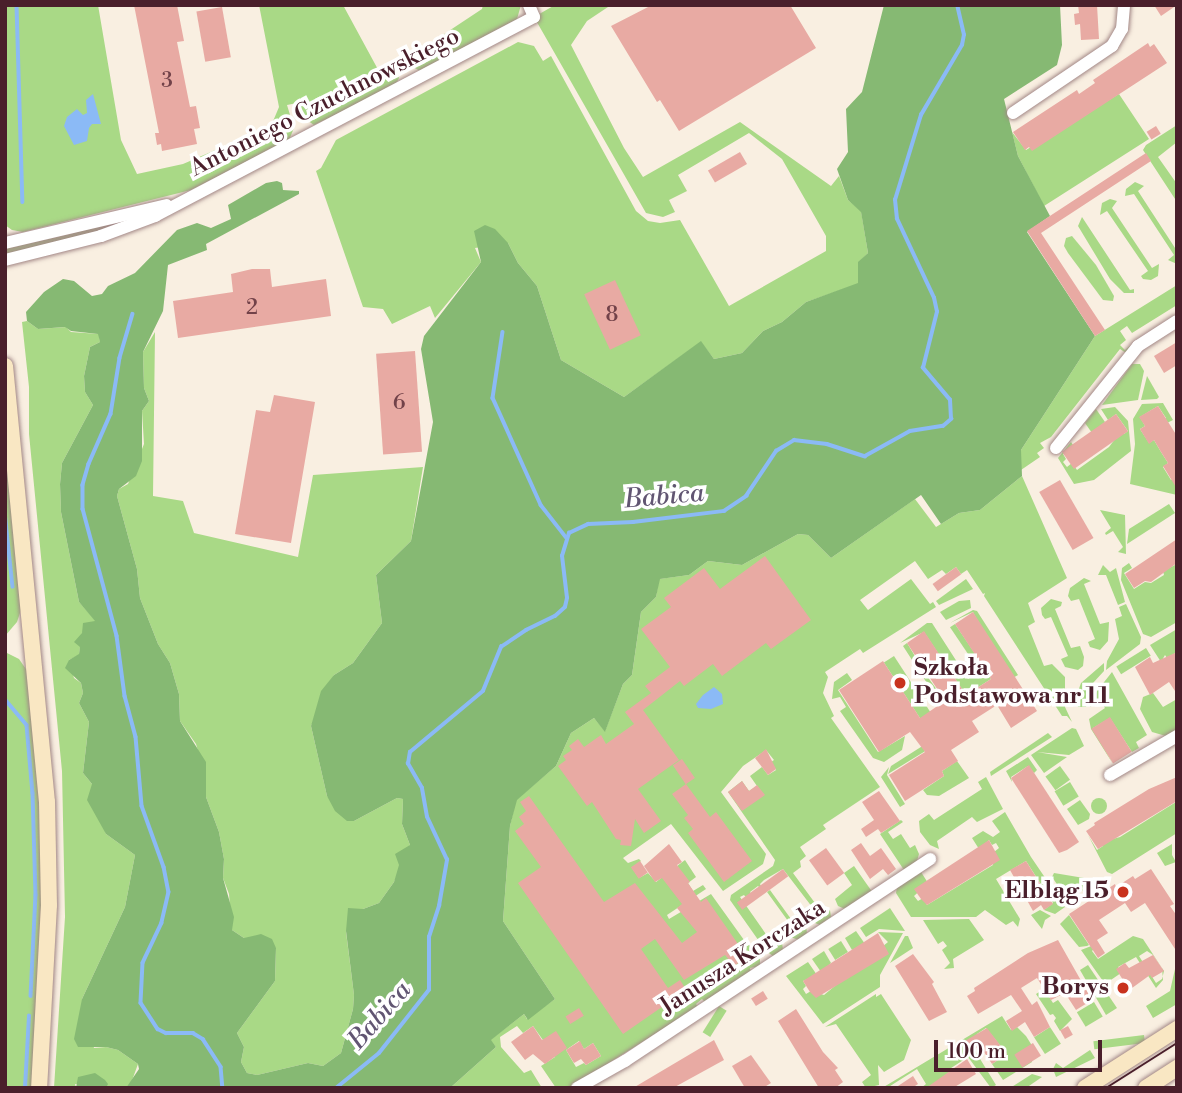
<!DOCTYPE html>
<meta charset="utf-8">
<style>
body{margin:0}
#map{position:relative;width:1182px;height:1093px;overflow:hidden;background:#f9efe1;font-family:"Libre Bodoni",serif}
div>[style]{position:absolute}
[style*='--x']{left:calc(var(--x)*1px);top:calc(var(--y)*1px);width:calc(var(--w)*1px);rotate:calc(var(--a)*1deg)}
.green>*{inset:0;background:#a9d986;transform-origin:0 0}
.round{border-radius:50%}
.forest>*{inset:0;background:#86b973}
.water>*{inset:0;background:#8bbaf6}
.stream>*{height:3.5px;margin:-1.75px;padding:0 1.75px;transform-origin:1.75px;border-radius:1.75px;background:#8bbaf6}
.building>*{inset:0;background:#e8aaa3;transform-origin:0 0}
.roads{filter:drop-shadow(0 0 2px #a28786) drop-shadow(0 0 2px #a28786)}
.street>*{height:12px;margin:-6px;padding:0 6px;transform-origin:6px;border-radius:6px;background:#fff}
.secondary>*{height:16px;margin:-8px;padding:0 8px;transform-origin:8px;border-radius:8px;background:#f9e7c3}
.tram>*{height:2px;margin:-1px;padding:0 1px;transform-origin:1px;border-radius:1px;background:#4a1f2b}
.dots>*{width:19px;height:19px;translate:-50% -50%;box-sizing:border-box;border:4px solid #fff;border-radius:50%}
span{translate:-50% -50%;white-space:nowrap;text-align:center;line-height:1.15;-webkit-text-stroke:7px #fff;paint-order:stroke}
.number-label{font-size:21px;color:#724249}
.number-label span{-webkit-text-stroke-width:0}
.street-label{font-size:24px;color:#4a1f2b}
.poi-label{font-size:24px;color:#4a1f2b;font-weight:700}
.left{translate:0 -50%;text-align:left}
.right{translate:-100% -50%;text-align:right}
.water-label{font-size:26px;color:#615572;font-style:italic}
.frame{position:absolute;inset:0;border:7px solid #4a1f2b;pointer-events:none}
.scale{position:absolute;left:934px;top:1040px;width:168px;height:32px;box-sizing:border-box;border:4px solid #4a1f2b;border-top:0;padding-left:9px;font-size:21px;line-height:24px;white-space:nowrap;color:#4a1f2b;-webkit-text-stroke:5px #fff;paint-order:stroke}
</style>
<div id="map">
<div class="green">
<div style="clip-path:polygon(5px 5px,98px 5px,121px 140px,137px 174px,183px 164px,271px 126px,279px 107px,259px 5px,343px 5px,381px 75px,395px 66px,399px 78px,395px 86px,314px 125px,301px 116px,297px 103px,287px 105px,294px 128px,289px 140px,191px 190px,23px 232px,12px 230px,5px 225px)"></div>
<div style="clip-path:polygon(483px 5px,521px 5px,517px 19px,420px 71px,408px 64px,405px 60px,482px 9px)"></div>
<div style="clip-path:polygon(555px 5px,611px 5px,587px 21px,571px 45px,624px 148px,643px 177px,740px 122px,831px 186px,839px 176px,848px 200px,861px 211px,868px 253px,859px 262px,858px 284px,806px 302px,782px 322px,763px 331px,742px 353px,714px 359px,701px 342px,624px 397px,561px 360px,537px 286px,518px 263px,508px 243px,475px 248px,481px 262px,435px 318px,430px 306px,392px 324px,383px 309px,363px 307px,316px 171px,321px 168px,336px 140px,518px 42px,534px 46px,543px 61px,551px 56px,636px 211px,648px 221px,660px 223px,680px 220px,729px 306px,826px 251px,826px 236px,782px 159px,749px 133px,678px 175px,687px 191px,669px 200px,675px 212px,663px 217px,646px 213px,534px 17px)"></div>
<div style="clip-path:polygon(1119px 94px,1149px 139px,1044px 206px,1018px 156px,1012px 132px,1026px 150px)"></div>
<div style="clip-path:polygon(1177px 125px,1177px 142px,1158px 157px,1177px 184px,1177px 202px,1143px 150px,1146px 145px)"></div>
<div style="clip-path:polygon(1135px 182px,1144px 186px,1138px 191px,1177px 251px,1177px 264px,1168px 260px,1174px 255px,1134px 194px,1125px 196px,1126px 189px)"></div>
<div style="clip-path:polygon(1110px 199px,1117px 201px,1112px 208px,1152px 268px,1159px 264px,1158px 276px,1151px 280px,1143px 279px,1141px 276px,1148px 271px,1107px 211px,1100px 215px,1102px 203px)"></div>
<div style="clip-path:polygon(159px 206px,123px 225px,5px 254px,5px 249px,71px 234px)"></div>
<div style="clip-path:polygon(1082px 217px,1130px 290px,1134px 289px,1134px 293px,1124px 293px,1110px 279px,1078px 226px)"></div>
<div style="clip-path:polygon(1072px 236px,1096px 265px,1114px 296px,1113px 301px,1103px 300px,1068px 253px,1064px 246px,1066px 238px)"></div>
<div style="clip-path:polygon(1177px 285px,1177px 305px,1132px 333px,1127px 326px,1120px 331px,1126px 340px,1120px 345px,1125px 350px,1131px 345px,1126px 353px,1120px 349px,1051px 437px,1040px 443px,1044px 448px,1037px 453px,1040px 457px,1021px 470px,1021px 450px,1095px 336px)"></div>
<div style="clip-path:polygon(27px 321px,38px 329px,66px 327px,71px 332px,99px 334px,100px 342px,90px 347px,84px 376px,85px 392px,93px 405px,62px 463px,60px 484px,61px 512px,79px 602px,96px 621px,82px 633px,79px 655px,69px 660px,74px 678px,81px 683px,83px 693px,79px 703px,89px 722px,83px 773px,92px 784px,106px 834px,135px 855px,125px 907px,82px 999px,94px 1048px,106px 1047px,118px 1050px,138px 1064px,130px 1086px,126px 1088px,75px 1084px,76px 1088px,54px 1088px,65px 917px,62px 771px,29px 434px,29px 387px,22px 322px)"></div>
<div style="clip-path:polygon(155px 332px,153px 496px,183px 501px,194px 533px,298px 557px,313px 475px,423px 467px,411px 541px,376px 575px,382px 623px,353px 663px,334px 675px,311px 726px,327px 796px,354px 821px,397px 798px,403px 799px,402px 824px,410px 845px,394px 882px,379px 903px,363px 909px,346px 932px,354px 995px,353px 1009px,341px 1053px,323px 1066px,308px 1063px,257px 1075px,247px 1073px,241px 1062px,244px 1047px,237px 1033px,275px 981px,276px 948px,244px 938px,232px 930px,229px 894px,223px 878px,224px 859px,219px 832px,206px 797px,206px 778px,196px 744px,180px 721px,179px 694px,170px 663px,158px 644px,140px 598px,137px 569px,117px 496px,119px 489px,128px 484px,144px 444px,142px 411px,149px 401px,144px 388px,143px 352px)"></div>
<div style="clip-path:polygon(1132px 364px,1140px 364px,1144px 371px,1138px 400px,1102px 405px)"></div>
<div style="clip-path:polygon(1147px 376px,1159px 397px,1157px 399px,1141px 400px)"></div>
<div style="clip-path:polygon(1163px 403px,1173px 420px,1163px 425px,1161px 422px,1166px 418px,1158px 406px,1140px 417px,1145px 426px,1140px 429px,1149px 443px,1154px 440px,1161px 452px,1168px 463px,1163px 467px,1171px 480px,1177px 478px,1177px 495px,1130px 484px,1135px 444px,1133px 419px,1142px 404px)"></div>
<div style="clip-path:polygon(1115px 407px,1128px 421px,1131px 451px,1094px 480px,1074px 484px,1058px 458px,1071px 442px,1075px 448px,1063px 454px,1066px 459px,1063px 462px,1067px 467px,1072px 463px,1077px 470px,1109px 447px,1121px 431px,1124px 434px,1128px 431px,1116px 414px,1108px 420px,1101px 409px)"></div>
<div style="clip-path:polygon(1096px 409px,1105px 422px,1092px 433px,1085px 423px)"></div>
<div style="clip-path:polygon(5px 434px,22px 607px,17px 622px,5px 636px)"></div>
<div style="clip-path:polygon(evenodd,1022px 476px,1067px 578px,1028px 603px,1035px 622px,1028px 626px,1044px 666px,1052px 664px,1065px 677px,1065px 707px,1072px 722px,1067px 716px,1062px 716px,984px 596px,985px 593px,983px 594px,967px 570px,961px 574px,956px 567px,946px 574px,942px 570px,928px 579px,915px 561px,860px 600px,868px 610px,911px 579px,930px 604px,933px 602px,936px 607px,863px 653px,860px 649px,825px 672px,828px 677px,823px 693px,834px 716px,831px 718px,880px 787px,823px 825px,826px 829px,800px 847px,806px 856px,800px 861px,801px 867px,793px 873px,823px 914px,830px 910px,831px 917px,820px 925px,815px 923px,819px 916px,783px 869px,764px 880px,760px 884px,764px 892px,758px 886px,750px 892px,755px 899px,750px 902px,744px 895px,740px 897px,775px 947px,782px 942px,783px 950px,773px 956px,766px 951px,730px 900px,731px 895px,773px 866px,775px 860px,728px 792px,742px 781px,749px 791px,757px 786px,750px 776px,762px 767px,768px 775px,776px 770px,771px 762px,774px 760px,766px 750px,743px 766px,721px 792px,766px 854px,763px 864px,723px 891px,671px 824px,623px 858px,628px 863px,639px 859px,641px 861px,632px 868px,639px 878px,648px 873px,656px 882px,685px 860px,696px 877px,688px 883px,693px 891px,703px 885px,706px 889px,667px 915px,669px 919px,711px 894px,744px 940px,760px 956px,760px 966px,750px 968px,751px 972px,705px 1002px,702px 999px,696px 1004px,698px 1007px,569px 1088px,556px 1088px,541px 1066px,555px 1057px,533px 1026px,523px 1033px,517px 1026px,500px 1037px,501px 1047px,524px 1073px,531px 1070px,542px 1088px,450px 1088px,496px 1047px,490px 1040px,524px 1014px,527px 1019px,555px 999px,503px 921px,510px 826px,516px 800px,556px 766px,571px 733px,594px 718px,605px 731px,623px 684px,632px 675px,641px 612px,656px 597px,659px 579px,689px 575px,708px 561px,742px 565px,798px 534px,808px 535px,831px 558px,915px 499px,936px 527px,959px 513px,980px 510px,1022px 476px,579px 1041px,584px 1049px,593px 1043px,601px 1056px,586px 1065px,584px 1063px,576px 1067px,566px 1050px,579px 1041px)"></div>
<div style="clip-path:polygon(1169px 504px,1175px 513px,1127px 544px,1129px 529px)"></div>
<div style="clip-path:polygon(1100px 510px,1125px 515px,1126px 554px,1118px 552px,1123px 547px,1113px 531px,1106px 535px,1105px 533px,1111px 528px)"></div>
<div style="clip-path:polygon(1129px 563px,1132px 568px,1124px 573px,1134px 589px,1145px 582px,1151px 583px,1164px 575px,1163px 571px,1177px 564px,1177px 622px,1151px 637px,1143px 634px,1121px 580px,1122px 568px)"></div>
<div style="clip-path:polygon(1103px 565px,1110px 572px,1116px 568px,1125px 602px,1118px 605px,1106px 575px,1098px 575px)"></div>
<div style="clip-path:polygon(1084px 578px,1091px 581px,1084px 584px,1100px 624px,1109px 622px,1108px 641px,1100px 650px,1090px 647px,1088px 642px,1095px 639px,1079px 599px,1071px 601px,1068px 596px,1070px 588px)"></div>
<div style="clip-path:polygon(966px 579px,973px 589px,939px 605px,936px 601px)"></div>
<div style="clip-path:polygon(1051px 599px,1062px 602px,1061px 606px,1055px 609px,1071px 648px,1080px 646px,1084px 657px,1083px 666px,1078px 670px,1065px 667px,1061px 659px,1068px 656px,1051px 617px,1045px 619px,1042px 615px,1041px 608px)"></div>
<div style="clip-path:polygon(970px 600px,971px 608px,946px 620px,940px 612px,959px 601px)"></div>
<div style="clip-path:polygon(1126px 604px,1141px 637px,1140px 644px,1106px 670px,1107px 661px,1119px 639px,1115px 619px,1122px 616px,1119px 607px)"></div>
<div style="clip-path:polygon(973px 610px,977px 611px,1018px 675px,1006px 682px,973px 612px,950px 623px)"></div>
<div style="clip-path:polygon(927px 623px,932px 623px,968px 679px,984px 668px,991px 679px,966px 695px,924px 632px,900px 643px)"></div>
<div style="left:955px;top:624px;width:50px;height:6px;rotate:56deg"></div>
<div style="clip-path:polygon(1177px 629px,1177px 652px,1167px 658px,1165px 655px,1161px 662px,1150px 645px)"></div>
<div style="clip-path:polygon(907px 643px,927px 676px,940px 694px,934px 694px,903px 646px)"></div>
<div style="left:1146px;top:648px;width:9px;height:35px;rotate:58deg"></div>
<div style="clip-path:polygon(5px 652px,19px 659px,28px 672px,41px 815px,42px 888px,32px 1088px,5px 1088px)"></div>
<div style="left:894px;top:656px;width:72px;height:12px;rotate:57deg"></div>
<div style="clip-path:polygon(1104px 663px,1104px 671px,1093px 683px,1086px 707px,1078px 707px,1076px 697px,1081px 683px)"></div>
<div style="clip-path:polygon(1112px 672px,1147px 735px,1136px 742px,1139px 748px,1132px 752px,1110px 718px,1093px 728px,1113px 764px,1091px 729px,1089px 719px,1105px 708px,1100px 701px,1090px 707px,1097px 691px)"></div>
<div style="clip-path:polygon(847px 673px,852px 680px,838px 690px,878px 752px,905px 736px,902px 750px,884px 762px,873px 758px,840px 711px,846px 707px,840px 697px,832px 699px,834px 682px)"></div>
<div style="clip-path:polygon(1153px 693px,1163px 707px,1177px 699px,1177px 730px,1166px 736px,1152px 732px,1140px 709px,1143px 697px)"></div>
<div style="clip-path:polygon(1072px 728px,1076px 729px,1084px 746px,1069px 755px,1037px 752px,1067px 757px,1044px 773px,1031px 755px)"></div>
<div style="clip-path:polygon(1048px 733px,1052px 737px,991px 776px,990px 772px)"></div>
<div style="clip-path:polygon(924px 745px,927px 750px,888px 774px,891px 766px)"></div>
<div style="clip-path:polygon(1028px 757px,1037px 770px,1034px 773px,1028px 766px,1011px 777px,1012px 782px,1006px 771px)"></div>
<div style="clip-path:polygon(957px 761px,969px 778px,939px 796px,927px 795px,923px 790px,944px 776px,942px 771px)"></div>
<div style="left:1060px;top:766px;width:17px;height:18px;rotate:54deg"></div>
<div style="clip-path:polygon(889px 767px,887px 775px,905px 804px,900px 807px,881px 777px)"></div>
<div style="clip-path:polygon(986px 777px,1003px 809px,977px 822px,972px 817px,937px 841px,939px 849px,930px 845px,920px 832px,919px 821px,929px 814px,934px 820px,982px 789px,978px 782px)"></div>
<div style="left:1070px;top:782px;width:17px;height:18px;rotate:59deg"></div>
<div class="round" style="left:1091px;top:798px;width:16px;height:16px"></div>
<div style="clip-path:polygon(1080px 800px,1090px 814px,1089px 819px,1078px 825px,1067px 809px)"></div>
<div style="clip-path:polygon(1176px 802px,1177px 833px,1112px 874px,1107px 872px,1088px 835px,1097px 850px,1103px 846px,1102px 842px,1120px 837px)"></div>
<div style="clip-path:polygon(1005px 812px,1031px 857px,1065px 907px,1055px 914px,1044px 910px,1053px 903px,1026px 861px,996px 879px,1020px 919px,1018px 927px,1013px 921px,1006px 925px,985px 910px,976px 917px,911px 917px,896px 893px,897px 887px,921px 872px,928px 883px,914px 896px,918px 901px,923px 898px,927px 905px,993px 865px,994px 852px,999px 848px,996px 843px,992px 845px,989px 840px,979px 849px,972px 838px,983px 831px,993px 837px,1000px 832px,992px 821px)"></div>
<div style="clip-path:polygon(901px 820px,903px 822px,888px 832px,893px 839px,901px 834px,910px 848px,915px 845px,919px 854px,917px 861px,904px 870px,880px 834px)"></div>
<div style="clip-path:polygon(1172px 844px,1172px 855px,1176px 862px,1165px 866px,1157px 853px)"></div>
<div style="clip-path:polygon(854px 866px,873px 893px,845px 909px,838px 906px,835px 899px,852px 885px,844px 873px)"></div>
<div style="clip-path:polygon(1054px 873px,1096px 880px,1097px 882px,1071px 897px,1065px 896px,1052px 877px)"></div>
<div style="clip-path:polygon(770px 890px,799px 930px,806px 926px,807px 933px,799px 940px,790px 937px,796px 932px,767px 892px)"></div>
<div style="clip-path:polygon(890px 908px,905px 931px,879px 929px,866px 937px,860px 928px)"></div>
<div style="clip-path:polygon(1040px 910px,1051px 916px,1045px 920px,1042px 929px,1031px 915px)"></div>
<div style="clip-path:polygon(1069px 915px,1089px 945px,1087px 946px,1079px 947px,1060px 924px)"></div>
<div style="clip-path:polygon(969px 919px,984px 940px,953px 959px,954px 968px,944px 969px,950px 963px,942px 950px,947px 946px,943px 941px,938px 944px,923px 920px)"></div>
<div style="clip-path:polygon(856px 931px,865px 944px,852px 950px,845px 938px)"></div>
<div style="clip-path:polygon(878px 932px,903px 933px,880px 975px,880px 987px,823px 1024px,786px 976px,808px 962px,817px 975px,803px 981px,806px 986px,803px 989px,806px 994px,811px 991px,824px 995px,888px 942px)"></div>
<div style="clip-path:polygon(905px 936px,908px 936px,913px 948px,890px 963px)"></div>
<div style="clip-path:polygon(evenodd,1133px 936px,1143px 939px,1162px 968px,1163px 980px,1156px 988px,1136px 957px,1118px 967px,1121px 973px,1105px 984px,1081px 950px,1099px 943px,1092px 951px,1098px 959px,1133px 936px,1147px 951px,1153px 955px,1164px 971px,1162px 979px,1156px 983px,1139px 956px,1147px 951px)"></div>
<div style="left:841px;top:941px;width:13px;height:15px;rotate:58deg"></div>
<div style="clip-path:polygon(824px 951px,831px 963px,821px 972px,812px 959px)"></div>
<div style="clip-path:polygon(1088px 965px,1117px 1008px,1106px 1015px,1080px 970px)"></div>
<div style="clip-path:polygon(1175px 969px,1177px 1004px,1153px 1018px,1146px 1006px,1170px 991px)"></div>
<div style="clip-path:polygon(1044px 989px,1053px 1003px,1058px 1000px,1072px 1019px,1060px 1031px,1054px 1021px,1056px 1018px,1053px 1014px,1050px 1015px,1036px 994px)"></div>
<div style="clip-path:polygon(876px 994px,876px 997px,881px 994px,911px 1040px,904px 1060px,884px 1072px,878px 1065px,879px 1085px,866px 1088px,862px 1082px,871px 1075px,836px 1024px,825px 1027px)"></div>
<div style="left:1094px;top:1002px;width:17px;height:20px;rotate:59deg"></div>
<div style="left:719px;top:1006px;width:9px;height:31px;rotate:32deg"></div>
<div style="clip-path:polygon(1002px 1016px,1011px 1030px,1017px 1027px,1026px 1036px,1031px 1044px,1032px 1062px,1003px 1080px,992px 1064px,1007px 1054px,986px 1028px,977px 1034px,974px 1049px,996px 1085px,991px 1088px,968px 1057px,948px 1070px,950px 1075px,936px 1088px,921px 1088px,926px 1084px,917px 1069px,887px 1088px,882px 1088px)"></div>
<div style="left:1050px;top:1027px;width:20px;height:19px;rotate:57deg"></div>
<div style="left:1144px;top:1035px;width:8px;height:51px;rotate:83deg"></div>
<div style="clip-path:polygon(1090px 1050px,1095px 1058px,1056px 1077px,1053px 1069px,1056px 1063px,1063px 1068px)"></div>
<div style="clip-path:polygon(1032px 1074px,1042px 1077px,1026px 1088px,1010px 1088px)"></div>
</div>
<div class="forest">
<div style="clip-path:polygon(884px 5px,1060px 5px,1062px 45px,1057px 65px,1004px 99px,1018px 156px,1050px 216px,1027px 232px,1095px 336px,1021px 450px,1022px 476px,980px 510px,959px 513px,941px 524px,921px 495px,831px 558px,808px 535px,798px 534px,742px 565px,708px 561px,689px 575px,660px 579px,656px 597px,641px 612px,632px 675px,623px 684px,605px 732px,594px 718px,571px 733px,556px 766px,517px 800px,510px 826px,503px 921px,555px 999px,528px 1020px,524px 1014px,491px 1040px,496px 1047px,450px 1088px,126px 1088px,139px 1069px,138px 1064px,118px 1050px,106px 1047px,78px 1047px,74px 1039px,82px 999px,125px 907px,135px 855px,106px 834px,87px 800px,92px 784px,83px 773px,89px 722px,79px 703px,83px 693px,81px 683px,65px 668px,69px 660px,79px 654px,80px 647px,74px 642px,82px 633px,83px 623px,95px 621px,79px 602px,61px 512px,60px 484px,62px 463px,93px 405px,85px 392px,84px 376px,90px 347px,100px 342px,98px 334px,71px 331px,65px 327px,38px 329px,27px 321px,26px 312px,44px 292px,63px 279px,74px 281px,92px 296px,102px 294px,108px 286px,135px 273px,177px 230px,197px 223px,211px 228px,231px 219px,228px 205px,266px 183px,277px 181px,282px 183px,283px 190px,299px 191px,299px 194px,206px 244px,207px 250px,168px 265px,163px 311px,143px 352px,144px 388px,149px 401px,142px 411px,142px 461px,136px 476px,119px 489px,117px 496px,137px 569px,140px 598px,158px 644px,170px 663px,179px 694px,180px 721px,206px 762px,206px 797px,219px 832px,224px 859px,223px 878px,234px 917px,232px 930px,244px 938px,261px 934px,272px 939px,276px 948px,275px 981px,237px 1033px,244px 1047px,241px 1062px,247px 1073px,257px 1075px,308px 1063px,323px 1066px,341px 1053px,353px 1009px,354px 995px,346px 931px,348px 908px,363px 909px,379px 903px,394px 882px,399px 865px,395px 854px,410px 845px,402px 824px,403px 799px,397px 798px,354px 821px,347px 821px,335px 811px,327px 796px,311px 726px,321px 691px,334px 675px,353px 663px,382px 623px,376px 575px,411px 541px,433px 422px,421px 349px,424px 336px,481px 262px,474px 231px,485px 225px,495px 229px,508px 243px,518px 263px,537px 286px,561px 360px,624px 397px,701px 341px,714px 359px,742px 353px,763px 331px,782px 322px,806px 302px,858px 283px,858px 262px,868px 253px,861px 212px,848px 200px,837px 169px,848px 152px,846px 109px,862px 92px)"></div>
<div style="clip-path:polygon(95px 1073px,105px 1080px,108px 1084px,106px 1088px,76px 1088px,78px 1077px)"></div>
</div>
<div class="water">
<div style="clip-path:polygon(93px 94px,101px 124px,92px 124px,89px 128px,87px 141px,74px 145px,64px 126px,67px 117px,77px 109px,83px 115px,87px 113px,86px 100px)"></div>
<div style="clip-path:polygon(714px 687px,722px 694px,723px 704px,711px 709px,698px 708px,696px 704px,703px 695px)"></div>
</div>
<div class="stream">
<div style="--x:17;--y:5;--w:197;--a:88.3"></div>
<div style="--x:133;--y:314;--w:46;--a:106.5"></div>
<div style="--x:120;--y:358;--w:57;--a:99.1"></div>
<div style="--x:111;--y:414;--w:55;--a:113.7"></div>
<div style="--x:89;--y:464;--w:22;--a:106"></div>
<div style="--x:83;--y:485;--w:24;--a:90"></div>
<div style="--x:83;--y:509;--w:131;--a:75"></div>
<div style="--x:117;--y:636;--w:61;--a:82.4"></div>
<div style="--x:125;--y:696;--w:42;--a:75"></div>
<div style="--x:136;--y:737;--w:69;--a:85"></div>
<div style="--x:142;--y:806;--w:65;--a:70.2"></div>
<div style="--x:164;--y:867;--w:25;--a:79"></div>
<div style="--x:169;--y:892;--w:32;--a:103"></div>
<div style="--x:162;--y:923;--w:44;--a:115.4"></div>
<div style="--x:143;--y:963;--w:40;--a:92.9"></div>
<div style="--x:141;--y:1003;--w:31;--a:57"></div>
<div style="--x:158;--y:1029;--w:9;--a:27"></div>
<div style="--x:166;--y:1033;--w:27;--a:0"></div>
<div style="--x:193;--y:1033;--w:12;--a:31"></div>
<div style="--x:203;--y:1039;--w:33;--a:57"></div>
<div style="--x:221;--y:1067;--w:21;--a:85"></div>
<div style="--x:503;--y:332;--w:67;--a:98.6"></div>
<div style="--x:493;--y:398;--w:117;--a:65.8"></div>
<div style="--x:541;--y:505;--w:41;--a:52"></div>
<div style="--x:5;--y:512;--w:75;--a:83.9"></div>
<div style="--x:5;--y:699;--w:34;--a:50"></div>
<div style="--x:27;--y:725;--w:68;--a:85"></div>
<div style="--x:33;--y:793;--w:102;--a:88.3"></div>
<div style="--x:36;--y:895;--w:101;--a:92.8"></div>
<div style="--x:25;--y:1088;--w:72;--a:-86.8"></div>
<div style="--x:336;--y:1088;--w:55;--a:-39.1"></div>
<div style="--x:379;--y:1053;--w:80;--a:-51.6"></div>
<div style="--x:429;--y:990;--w:53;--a:-90"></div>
<div style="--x:429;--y:937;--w:33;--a:-72"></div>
<div style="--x:439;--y:906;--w:47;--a:-80.1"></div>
<div style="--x:447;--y:860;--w:47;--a:-114.9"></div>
<div style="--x:427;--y:817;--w:29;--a:-100"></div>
<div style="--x:422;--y:788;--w:28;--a:-120"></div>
<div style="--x:408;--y:764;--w:12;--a:-81"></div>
<div style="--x:410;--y:752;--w:95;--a:-39.9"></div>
<div style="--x:483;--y:691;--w:48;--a:-67.8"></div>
<div style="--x:501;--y:647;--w:30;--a:-34"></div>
<div style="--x:526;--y:630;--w:32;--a:-26"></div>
<div style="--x:555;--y:616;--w:13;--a:-42"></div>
<div style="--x:565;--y:607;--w:9;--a:-77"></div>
<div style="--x:567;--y:598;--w:42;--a:-96.8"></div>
<div style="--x:562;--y:556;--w:24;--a:-73"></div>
<div style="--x:569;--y:533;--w:21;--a:-25"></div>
<div style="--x:588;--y:524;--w:45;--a:-2.5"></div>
<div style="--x:633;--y:522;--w:92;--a:-6.9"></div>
<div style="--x:724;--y:511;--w:27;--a:-34"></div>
<div style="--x:746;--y:496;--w:54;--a:-56.3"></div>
<div style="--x:776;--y:451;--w:21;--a:-31"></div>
<div style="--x:794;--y:440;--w:33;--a:7"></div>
<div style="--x:827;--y:444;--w:40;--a:18"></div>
<div style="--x:865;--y:456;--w:51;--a:-29.1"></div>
<div style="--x:910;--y:431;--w:33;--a:-9"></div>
<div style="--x:943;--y:426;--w:11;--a:-41"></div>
<div style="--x:951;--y:419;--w:19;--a:-93"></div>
<div style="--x:950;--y:400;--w:42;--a:-130.2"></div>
<div style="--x:923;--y:368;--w:58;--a:-76"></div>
<div style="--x:937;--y:312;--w:14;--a:-102"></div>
<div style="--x:934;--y:298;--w:87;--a:-115.1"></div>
<div style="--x:897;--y:219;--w:19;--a:-96"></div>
<div style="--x:895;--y:200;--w:89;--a:-73"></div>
<div style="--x:921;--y:115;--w:81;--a:-59.6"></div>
<div style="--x:962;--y:45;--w:10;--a:-79"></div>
<div style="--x:964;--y:35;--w:31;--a:-103"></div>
</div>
<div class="building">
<div style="clip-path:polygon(134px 5px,177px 5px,184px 41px,177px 42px,190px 107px,196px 106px,200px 128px,194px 129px,197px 144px,162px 151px,161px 144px,157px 145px,155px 133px,159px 133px)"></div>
<div style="clip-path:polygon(652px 5px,790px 5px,816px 48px,679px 131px,660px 100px,657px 102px,611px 26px)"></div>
<div style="clip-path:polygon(1078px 5px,1097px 5px,1099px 39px,1081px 40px,1080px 24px,1075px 25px,1074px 14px,1079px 13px)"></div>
<div style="clip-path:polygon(1154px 5px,1177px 5px,1161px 16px)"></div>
<div style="left:222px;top:7px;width:51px;height:26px;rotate:80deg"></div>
<div style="clip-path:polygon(1148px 43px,1150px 47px,1154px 44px,1167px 63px,1032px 151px,1029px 147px,1025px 150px,1013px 132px,1077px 90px,1079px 94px,1095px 83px,1093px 80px)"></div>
<div style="left:1156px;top:126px;width:9px;height:11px;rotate:58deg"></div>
<div style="left:740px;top:152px;width:14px;height:37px;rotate:60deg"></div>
<div style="clip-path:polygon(1146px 153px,1151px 161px,1041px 233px,1105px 330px,1095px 336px,1027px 231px)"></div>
<div style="clip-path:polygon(252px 269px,270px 269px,272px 287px,326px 279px,331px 316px,178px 338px,173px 301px,233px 292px,231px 274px)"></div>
<div style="left:615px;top:280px;width:61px;height:34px;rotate:65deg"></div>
<div style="clip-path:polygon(1177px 342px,1177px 365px,1164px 373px,1154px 356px)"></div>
<div style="left:415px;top:351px;width:101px;height:39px;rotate:86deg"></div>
<div style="clip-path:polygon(274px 395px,315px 402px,291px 543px,235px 534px,256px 410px,270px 412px)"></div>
<div style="clip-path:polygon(1158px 406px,1177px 436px,1177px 489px,1163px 466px,1168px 463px,1161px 452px,1154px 440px,1149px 444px,1140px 429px,1145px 426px,1139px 417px)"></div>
<div style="left:1116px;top:414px;width:21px;height:66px;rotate:55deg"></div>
<div style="left:1060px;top:480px;width:67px;height:24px;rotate:60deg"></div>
<div style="clip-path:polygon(1177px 539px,1177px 563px,1151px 582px,1145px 581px,1134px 588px,1125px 574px)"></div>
<div style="clip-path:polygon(765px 556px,811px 620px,771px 649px,766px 643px,722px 676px,713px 664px,684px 686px,680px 681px,643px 710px,679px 760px,638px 789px,661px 821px,644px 833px,635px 819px,631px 846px,620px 845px,621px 840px,616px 839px,592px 802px,587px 806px,558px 766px,566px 760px,563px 756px,572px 750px,569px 746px,578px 739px,584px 747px,601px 735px,606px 744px,634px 724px,625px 712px,651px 693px,645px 686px,670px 667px,641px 629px,671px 607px,664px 598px,704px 568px,720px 589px)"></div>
<div style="left:956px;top:567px;width:9px;height:29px;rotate:54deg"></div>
<div style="clip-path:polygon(973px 612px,1037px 711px,1011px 728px,997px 705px,972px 721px,979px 732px,951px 750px,958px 761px,942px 771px,944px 776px,905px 801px,889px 775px,925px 752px,910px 732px,879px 752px,839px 690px,883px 661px,920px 718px,936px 707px,945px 701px,907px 643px,924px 631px,966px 695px,991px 679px,955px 624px)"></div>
<div style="clip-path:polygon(1177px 652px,1177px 694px,1169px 682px,1150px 695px,1135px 667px,1150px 657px,1153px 663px)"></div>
<div style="left:1110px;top:717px;width:41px;height:22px;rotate:58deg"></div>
<div style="clip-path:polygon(766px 749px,776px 769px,768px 775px,755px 758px)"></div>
<div style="left:682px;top:759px;width:23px;height:11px;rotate:56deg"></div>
<div style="clip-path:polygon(1029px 765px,1079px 842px,1067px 850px,1059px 853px,1011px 778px)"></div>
<div style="clip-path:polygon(1177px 777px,1177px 801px,1098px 849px,1086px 831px,1095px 825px,1094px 823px,1149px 789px)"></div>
<div style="clip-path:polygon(742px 781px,749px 791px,757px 785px,765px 795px,742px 811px,728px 792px)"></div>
<div style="clip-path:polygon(686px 784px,710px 817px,716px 812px,752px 861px,724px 882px,688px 833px,693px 829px,684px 818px,688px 815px,672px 794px)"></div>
<div style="clip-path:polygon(879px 791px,900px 821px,881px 833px,878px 829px,866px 837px,861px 829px,874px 820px,862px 802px)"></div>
<div style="clip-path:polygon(529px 796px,604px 902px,635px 883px,682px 943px,697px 932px,677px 908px,682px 904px,662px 878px,655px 882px,644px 866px,669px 844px,682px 862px,677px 865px,690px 882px,688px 883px,701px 902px,706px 898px,747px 957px,734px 966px,725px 955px,684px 980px,655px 939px,641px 949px,668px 988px,680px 980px,690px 996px,676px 1006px,672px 1000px,623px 1034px,518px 883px,541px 867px,515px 831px,524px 824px,519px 817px,526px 811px,520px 802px)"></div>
<div style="clip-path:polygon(989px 840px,1000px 860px,927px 905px,921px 899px,914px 889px)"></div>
<div style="clip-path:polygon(861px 843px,870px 856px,881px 848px,896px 869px,888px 875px,883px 869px,870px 879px,851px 850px)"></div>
<div style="left:826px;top:848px;width:31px;height:21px;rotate:54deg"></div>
<div style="left:640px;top:861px;width:14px;height:11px;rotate:56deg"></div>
<div style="clip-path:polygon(1026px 861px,1053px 904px,1044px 910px,1041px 905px,1033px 911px,1010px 870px)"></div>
<div style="left:783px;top:869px;width:9px;height:57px;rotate:54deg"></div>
<div style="clip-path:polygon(1151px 869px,1174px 904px,1170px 906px,1177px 916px,1177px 952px,1145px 903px,1131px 912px,1125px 903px,1099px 920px,1108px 933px,1097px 940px,1105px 953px,1098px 958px,1069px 914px,1115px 884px,1116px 887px,1133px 876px,1135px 879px)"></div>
<div style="clip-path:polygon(878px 933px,889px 954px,816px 998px,810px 992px,803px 981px)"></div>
<div style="clip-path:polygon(1058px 940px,1092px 1000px,1076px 1010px,1065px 993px,1051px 1000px,1037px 978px,1021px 988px,1032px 1005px,1037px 1001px,1050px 1027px,1034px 1037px,1025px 1022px,1012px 1031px,1006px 1021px,1022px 1011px,1011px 995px,978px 1014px,967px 996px,975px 991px,974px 988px,1028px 953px)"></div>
<div style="clip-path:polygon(913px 954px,934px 982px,932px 984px,947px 1012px,929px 1021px,895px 966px)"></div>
<div style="clip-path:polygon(1153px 955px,1164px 971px,1152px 978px,1150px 975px,1121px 996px,1114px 987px,1123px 980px,1116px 969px,1125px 963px,1129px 968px)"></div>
<div style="left:763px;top:991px;width:9px;height:14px;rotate:58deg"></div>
<div style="left:579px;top:1008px;width:9px;height:16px;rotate:58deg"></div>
<div style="clip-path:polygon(796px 1009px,823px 1052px,838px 1068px,835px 1070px,843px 1082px,835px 1088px,819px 1088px,778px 1021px)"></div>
<div style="clip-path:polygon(533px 1026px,542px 1040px,556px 1031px,567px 1048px,545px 1064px,533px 1054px,525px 1060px,511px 1042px)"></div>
<div style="left:1068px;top:1026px;width:10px;height:9px;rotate:61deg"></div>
<div style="clip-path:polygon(987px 1028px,1007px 1054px,992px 1064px,980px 1046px,971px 1051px,965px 1041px)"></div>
<div style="clip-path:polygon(714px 1040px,724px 1060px,673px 1088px,633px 1088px)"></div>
<div style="clip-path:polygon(580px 1041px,584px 1049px,593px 1043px,601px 1056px,586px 1065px,581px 1059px,574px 1063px,566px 1050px)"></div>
<div style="left:1033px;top:1043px;width:15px;height:22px;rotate:58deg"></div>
<div style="clip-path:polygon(751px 1055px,771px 1083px,763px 1088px,745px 1088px,732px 1066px)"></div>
<div style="clip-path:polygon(967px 1059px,976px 1074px,953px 1088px,926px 1088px)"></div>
<div style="clip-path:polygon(913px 1076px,918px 1084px,912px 1088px,895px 1088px)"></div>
</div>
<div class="roads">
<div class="street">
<div style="--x:1013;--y:113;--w:120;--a:-34.1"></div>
<div style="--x:1112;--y:46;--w:20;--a:-60"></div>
<div style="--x:1122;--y:29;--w:24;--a:-85"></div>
<div style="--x:5;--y:243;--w:166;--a:-13.2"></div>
<div style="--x:5;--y:260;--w:99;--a:-14"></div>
<div style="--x:101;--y:236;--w:58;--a:-20.3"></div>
<div style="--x:155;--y:216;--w:428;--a:-27.7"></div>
<div style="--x:534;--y:17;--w:13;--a:-113"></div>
<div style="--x:1056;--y:448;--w:131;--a:-51.2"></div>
<div style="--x:1138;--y:346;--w:46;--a:-32.7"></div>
<div style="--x:1110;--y:775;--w:78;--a:-30.2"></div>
<div style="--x:577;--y:1088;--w:55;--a:-29.4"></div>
<div style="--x:625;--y:1061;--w:366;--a:-33.5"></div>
</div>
<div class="secondary">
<div style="--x:5;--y:366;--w:438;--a:84.5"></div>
<div style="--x:47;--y:802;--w:103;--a:88.9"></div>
<div style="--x:49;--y:905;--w:183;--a:93.1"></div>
<div style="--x:1085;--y:1088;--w:109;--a:-32.7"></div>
<div style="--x:1146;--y:1088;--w:37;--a:-33"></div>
</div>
</div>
<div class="tram">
<div style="--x:1106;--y:1088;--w:84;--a:-32.4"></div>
</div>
<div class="dots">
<div style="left:900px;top:683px;background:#c8321e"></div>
<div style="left:1123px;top:892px;background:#c8321e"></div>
<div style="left:1123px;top:988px;background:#c8321e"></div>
</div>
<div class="number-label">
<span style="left:167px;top:81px">3</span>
<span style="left:252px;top:308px">2</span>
<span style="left:612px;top:315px">8</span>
<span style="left:399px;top:403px">6</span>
</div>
<div class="street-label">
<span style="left:325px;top:103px;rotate:-27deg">Antoniego Czuchnowskiego</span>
<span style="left:743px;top:958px;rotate:-33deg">Janusza Korczaka</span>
</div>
<div class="poi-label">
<span class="left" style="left:914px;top:683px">Szkoła<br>Podstawowa nr 11</span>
<span class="right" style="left:1109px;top:892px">Elbląg 15</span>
<span class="right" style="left:1109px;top:988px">Borys</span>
</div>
<div class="water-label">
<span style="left:664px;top:497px;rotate:-5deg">Babica</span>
<span style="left:380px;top:1016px;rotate:-49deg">Babica</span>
</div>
<div class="frame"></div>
<div class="scale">100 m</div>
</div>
